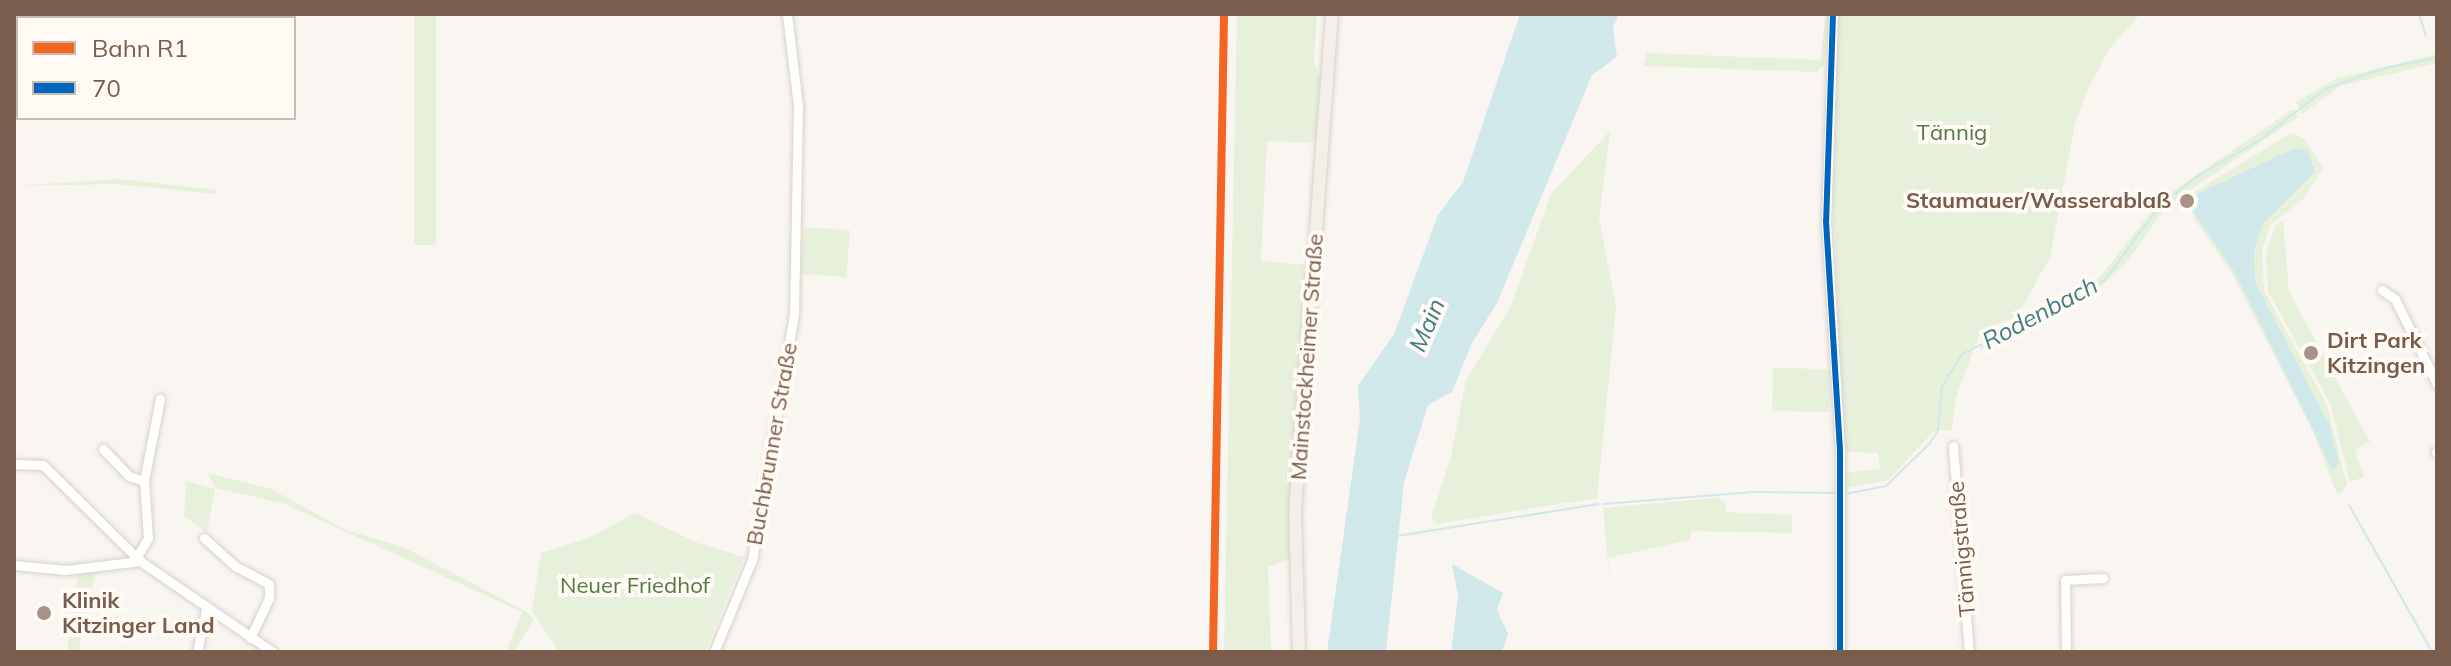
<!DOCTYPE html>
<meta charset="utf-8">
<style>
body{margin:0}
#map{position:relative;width:2451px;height:666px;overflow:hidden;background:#f9f5f0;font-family:Mulish,sans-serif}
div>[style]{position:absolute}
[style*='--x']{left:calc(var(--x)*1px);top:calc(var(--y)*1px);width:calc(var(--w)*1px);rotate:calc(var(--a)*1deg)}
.green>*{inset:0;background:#e7f0db;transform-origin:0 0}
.water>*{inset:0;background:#d0e8ea}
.stream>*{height:2px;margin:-1px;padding:0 1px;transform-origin:1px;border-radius:1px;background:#d0e8ea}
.roads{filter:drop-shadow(0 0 2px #d7d1cb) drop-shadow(0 0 2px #d7d1cb)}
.minor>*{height:9px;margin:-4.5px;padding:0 4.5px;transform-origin:4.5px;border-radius:4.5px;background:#fefefd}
.major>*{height:12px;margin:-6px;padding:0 6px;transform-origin:6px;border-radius:6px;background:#f3eee8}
.bus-1>*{height:6px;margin:-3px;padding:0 3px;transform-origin:3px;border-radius:3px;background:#0065bd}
.rail-1>*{height:8px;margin:-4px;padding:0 4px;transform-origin:4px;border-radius:4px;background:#f26522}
.dots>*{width:22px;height:22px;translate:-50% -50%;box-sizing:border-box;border:4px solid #fffaf3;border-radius:50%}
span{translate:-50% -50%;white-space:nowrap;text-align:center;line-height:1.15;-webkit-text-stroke:8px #fffaf3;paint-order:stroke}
.park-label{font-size:22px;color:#537a41}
.poi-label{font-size:22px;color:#7a5c4d;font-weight:700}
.right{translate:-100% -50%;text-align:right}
.left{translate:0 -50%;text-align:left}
.street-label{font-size:22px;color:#7a5c4d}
.water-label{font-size:24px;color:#437c86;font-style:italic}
.frame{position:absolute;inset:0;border:16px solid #7a5c4d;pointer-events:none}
.legend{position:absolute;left:16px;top:16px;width:280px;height:104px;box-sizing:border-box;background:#fffaf3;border:2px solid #cabbb1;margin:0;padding:10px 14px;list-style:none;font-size:24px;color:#7a5c4d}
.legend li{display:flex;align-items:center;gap:16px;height:40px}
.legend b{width:40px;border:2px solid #cabbb1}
</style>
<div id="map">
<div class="green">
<div style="left:414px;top:14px;width:22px;height:231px"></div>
<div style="clip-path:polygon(1237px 14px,1317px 14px,1314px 62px,1324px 89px,1317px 143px,1267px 141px,1261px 261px,1309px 265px,1293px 558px,1268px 567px,1271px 652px,1224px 652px)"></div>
<div style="clip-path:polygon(1826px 14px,1830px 14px,1824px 65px,1817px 72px,1643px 66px,1647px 53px,1820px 60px)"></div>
<div style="clip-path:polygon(1838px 14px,2140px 14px,2110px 48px,2087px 91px,2075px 124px,2050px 257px,2017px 317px,1981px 330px,1956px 397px,1952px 430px,1934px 431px,1888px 480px,1846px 488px,1845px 473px,1880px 469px,1878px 453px,1843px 452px,1833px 188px)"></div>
<div style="clip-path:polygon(2437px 54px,2437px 63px,2340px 86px,2302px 114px,2296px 102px,2335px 79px)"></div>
<div style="clip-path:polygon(2293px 109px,2298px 117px,2167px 206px,2125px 264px,2092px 295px,1980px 350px,1986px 334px,2074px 295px,2100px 277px,2161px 199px)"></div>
<div style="clip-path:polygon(1610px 131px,1599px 218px,1616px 307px,1597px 498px,1437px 524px,1431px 518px,1450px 460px,1466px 380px,1510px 308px,1551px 194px)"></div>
<div style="clip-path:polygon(2291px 133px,2304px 138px,2323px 168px,2303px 199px,2271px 224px,2262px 250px,2264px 291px,2327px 405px,2347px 485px,2341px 493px,2336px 492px,2313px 431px,2233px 275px,2195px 220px,2186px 197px)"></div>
<div style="clip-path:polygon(118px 179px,217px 190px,216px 194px,118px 184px,14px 186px)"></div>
<div style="clip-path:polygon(2283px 220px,2289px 292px,2370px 442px,2355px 449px,2364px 477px,2350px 482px,2330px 403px,2268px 291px,2266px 253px,2275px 226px)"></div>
<div style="left:804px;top:227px;width:46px;height:47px;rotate:4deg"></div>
<div style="left:1773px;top:368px;width:57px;height:43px;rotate:1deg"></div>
<div style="clip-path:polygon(207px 473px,271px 489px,346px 530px,403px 547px,527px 612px,534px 619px,514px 652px,506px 652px,522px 612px,285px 504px,216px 488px)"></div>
<div style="clip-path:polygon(186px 481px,215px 489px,207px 533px,184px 516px)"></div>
<div style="clip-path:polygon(1716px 498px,1725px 502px,1726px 512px,1792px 515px,1792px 533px,1691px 531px,1689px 540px,1608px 558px,1616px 652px,1603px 508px)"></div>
<div style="clip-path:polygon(635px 513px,698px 543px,744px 557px,705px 652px,559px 652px,532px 611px,541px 553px,589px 538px)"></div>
<div style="clip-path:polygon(96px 570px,78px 652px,67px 652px,78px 571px)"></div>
</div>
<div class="water">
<div style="clip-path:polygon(1520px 14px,1619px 14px,1613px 27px,1617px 57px,1592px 75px,1497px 303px,1472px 343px,1452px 392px,1428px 405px,1404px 482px,1386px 652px,1327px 652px,1360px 419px,1358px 386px,1394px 334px,1438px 215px,1463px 182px)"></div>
<div style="clip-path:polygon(2295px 148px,2307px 150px,2315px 172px,2262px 225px,2254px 251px,2255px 282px,2329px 424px,2339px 462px,2333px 471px,2235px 273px,2188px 204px,2188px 198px)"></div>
<div style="clip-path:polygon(1452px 564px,1503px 593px,1497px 610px,1508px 634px,1502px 652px,1451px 652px,1458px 596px)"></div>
</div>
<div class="stream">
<div style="--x:2419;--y:14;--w:23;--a:72"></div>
<div style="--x:1845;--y:494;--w:42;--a:-11"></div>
<div style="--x:1886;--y:486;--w:62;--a:-44.3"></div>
<div style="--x:1930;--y:443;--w:15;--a:-58"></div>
<div style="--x:1938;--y:430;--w:43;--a:-84.7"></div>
<div style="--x:1942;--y:387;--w:39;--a:-59"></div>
<div style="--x:1962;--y:354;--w:124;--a:-25.7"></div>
<div style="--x:2074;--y:300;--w:37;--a:-33"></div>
<div style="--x:2105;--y:280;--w:89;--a:-53.6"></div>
<div style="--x:2158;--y:208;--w:53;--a:-38.8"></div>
<div style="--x:2199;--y:175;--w:70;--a:-29.8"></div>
<div style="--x:2260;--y:140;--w:83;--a:-38.1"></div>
<div style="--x:2325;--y:89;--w:64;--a:-19.3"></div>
<div style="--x:2385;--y:68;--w:53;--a:-10.9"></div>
<div style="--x:1603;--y:504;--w:148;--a:-4.6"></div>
<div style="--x:1751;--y:492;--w:84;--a:0.7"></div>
<div style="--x:2349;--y:505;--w:169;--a:60.5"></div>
<div style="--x:1397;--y:536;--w:204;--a:-9"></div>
</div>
<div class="roads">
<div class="minor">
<div style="--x:1833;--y:14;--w:207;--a:91.9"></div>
<div style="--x:1826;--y:221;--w:231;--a:86.5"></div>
<div style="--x:1840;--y:452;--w:200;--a:90"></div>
<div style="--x:2382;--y:290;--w:16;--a:35"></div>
<div style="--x:2395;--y:299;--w:95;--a:63.7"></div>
<div style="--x:1953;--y:446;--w:207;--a:85.6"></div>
<div style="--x:103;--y:449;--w:37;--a:46"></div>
<div style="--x:129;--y:476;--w:16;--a:18"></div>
<div style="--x:2436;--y:452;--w:1;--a:0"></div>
<div style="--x:14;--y:464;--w:29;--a:2"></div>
<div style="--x:43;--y:465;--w:136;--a:44.7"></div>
<div style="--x:140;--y:561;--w:161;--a:34.4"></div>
<div style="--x:204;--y:538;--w:42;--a:42.1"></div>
<div style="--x:235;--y:566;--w:38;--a:28"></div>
<div style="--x:269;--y:584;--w:14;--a:90"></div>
<div style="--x:269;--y:598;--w:44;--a:115.4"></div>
<div style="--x:136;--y:558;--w:23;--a:-59"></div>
<div style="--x:148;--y:538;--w:57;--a:-94"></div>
<div style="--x:144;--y:481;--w:84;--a:-79"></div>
<div style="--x:14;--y:565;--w:52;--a:5.5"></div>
<div style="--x:66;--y:570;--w:75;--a:-6.9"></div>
<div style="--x:197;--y:652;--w:43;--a:-77.9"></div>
<div style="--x:714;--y:652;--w:100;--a:-67.6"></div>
<div style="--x:752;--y:560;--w:249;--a:-80.3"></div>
<div style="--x:794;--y:315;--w:209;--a:-88.9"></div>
<div style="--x:798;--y:106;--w:93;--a:-96.8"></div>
<div style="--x:2066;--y:652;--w:72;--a:-90.8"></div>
<div style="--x:2065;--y:580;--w:38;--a:-3"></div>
</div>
<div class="major">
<div style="--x:1299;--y:652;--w:139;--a:-91.6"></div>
<div style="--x:1295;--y:513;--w:500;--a:-85.76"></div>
</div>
</div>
<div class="bus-1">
<div style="--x:1833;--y:14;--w:207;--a:91.9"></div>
<div style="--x:1826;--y:221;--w:231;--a:86.5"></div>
<div style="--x:1840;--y:452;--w:200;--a:90"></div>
</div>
<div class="rail-1">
<div style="--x:1213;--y:652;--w:638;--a:-89.01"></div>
</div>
<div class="dots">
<div style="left:2187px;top:201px;background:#a69286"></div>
<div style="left:2311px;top:353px;background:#a69286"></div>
<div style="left:44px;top:613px;background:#a69286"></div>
</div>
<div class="park-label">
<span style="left:1952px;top:133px">Tännig</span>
<span style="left:635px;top:586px">Neuer Friedhof</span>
</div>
<div class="poi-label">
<span class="right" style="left:2171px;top:201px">Staumauer/Wasserablaß</span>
<span class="left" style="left:2327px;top:353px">Dirt Park<br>Kitzingen</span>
<span class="left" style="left:62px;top:613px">Klinik<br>Kitzinger Land</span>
</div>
<div class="street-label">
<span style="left:1307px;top:357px;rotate:-86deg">Mainstockheimer Straße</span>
<span style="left:772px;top:444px;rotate:-80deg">Buchbrunner Straße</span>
<span style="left:1962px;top:549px;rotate:-95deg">Tännigstraße</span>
</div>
<div class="water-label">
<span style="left:2040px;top:313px;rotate:-28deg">Rodenbach</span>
<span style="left:1427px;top:325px;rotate:-67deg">Main</span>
</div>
<div class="frame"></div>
<ul class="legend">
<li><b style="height:10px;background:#f26522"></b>Bahn R1</li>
<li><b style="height:10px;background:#0065bd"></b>70</li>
</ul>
</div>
